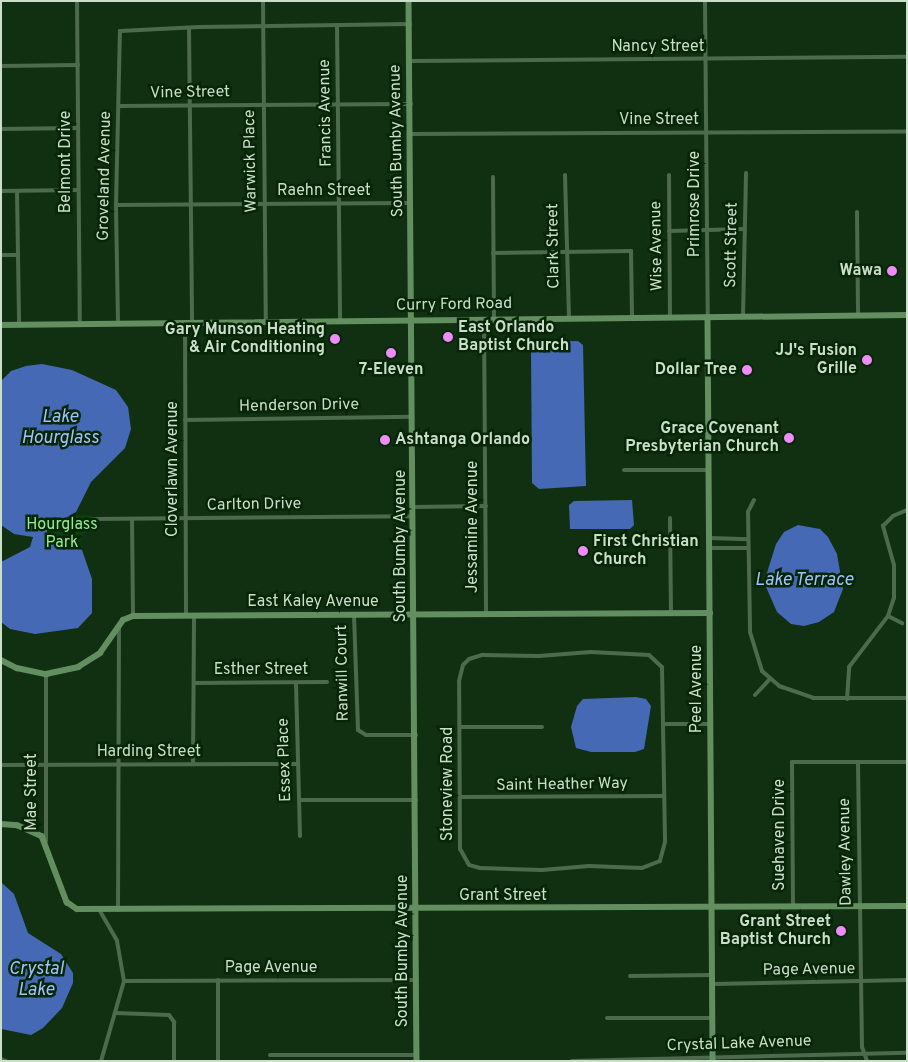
<!DOCTYPE html>
<style>
body{margin:0}
#map{position:relative;width:908px;height:1062px;overflow:hidden;background:#113011;font-family:Overpass,sans-serif}
div>[style]{position:absolute}
[style*='--x']{left:calc(var(--x)*1px);top:calc(var(--y)*1px);width:calc(var(--w)*1px);rotate:calc(var(--a)*1deg)}
.green>*{inset:0;background:#0b3f0d}
.water>*{inset:0;background:#4569b4}
.street>*{height:4px;margin:-2px;padding:0 2px;transform-origin:2px;border-radius:2px;background:#4e6a4d}
.secondary>*{height:5.5px;margin:-2.75px;padding:0 2.75px;transform-origin:2.75px;border-radius:2.75px;background:#628e60}
.dots>*{width:14px;height:14px;translate:-50% -50%;box-sizing:border-box;border:2px solid #062607;border-radius:50%}
span{translate:-50% -50%;white-space:nowrap;text-align:center;line-height:1.15;-webkit-text-stroke:5px #062607;paint-order:stroke}
.street-label{font-size:16px;color:#cbdeca}
.poi-label{font-size:16px;color:#cbdeca;font-weight:700}
.right{translate:-100% -50%;text-align:right}
.left{translate:0 -50%;text-align:left}
.park-label{font-size:16px;color:#93ee90}
.water-label{font-size:18px;color:#a2c1fe;font-style:italic}
.frame{position:absolute;inset:0;border:2px solid #cbdeca;pointer-events:none}
</style>
<div id="map">
<div class="green">
<div style="clip-path:polygon(92px 515px,92px 524px,44px 588px,44px 516px)"></div>
</div>
<div class="water">
<div style="clip-path:polygon(578px 341px,583px 345px,586px 486px,539px 489px,532px 483px,531px 349px,537px 342px)"></div>
<div style="clip-path:polygon(42px 364px,72px 370px,116px 390px,128px 407px,131px 429px,125px 448px,91px 482px,76px 512px,47px 529px,47px 542px,70px 541px,82px 550px,92px 579px,92px 613px,78px 628px,35px 634px,10px 629px,1px 622px,1px 562px,30px 547px,33px 537px,14px 534px,1px 525px,1px 381px,11px 371px,26px 366px)"></div>
<div style="clip-path:polygon(632px 500px,634px 525px,630px 529px,570px 529px,569px 505px,574px 501px)"></div>
<div style="clip-path:polygon(798px 525px,820px 529px,828px 537px,837px 554px,843px 589px,834px 612px,819px 622px,804px 626px,791px 624px,777px 612px,766px 587px,766px 576px,776px 544px,784px 532px)"></div>
<div style="clip-path:polygon(636px 697px,646px 699px,651px 706px,644px 749px,635px 752px,591px 752px,576px 748px,571px 727px,577px 706px,583px 699px)"></div>
<div style="clip-path:polygon(1px 882px,14px 894px,28px 933px,61px 954px,73px 973px,73px 983px,62px 1008px,43px 1028px,31px 1035px,1px 1029px)"></div>
</div>
<div class="street">
<div style="--x:77;--y:1;--w:322;--a:89.5"></div>
<div style="--x:263;--y:1;--w:320;--a:89.5"></div>
<div style="--x:705;--y:1;--w:316;--a:89.5"></div>
<div style="--x:337;--y:25;--w:295;--a:89.4"></div>
<div style="--x:189;--y:28;--w:294;--a:89.4"></div>
<div style="--x:410;--y:61;--w:497;--a:-0.5"></div>
<div style="--x:1;--y:66;--w:77;--a:-0.7"></div>
<div style="--x:119;--y:106;--w:292;--a:-0.4"></div>
<div style="--x:1;--y:129;--w:77;--a:-0.7"></div>
<div style="--x:411;--y:134;--w:496;--a:-0.3"></div>
<div style="--x:565;--y:175;--w:143;--a:88.4"></div>
<div style="--x:669;--y:175;--w:142;--a:89.6"></div>
<div style="--x:493;--y:177;--w:142;--a:89.6"></div>
<div style="--x:1;--y:191;--w:77;--a:-0.7"></div>
<div style="--x:17;--y:191;--w:133;--a:89.1"></div>
<div style="--x:116;--y:205;--w:295;--a:-0.4"></div>
<div style="--x:857;--y:212;--w:104;--a:89.4"></div>
<div style="--x:669;--y:231;--w:76;--a:-1.5"></div>
<div style="--x:493;--y:253;--w:138;--a:-0.8"></div>
<div style="--x:631;--y:251;--w:66;--a:89.1"></div>
<div style="--x:1;--y:255;--w:16;--a:0"></div>
<div style="--x:743;--y:317;--w:144;--a:-88.8"></div>
<div style="--x:484;--y:319;--w:295;--a:89.6"></div>
<div style="--x:118;--y:322;--w:117;--a:-91"></div>
<div style="--x:116;--y:205;--w:174;--a:-88.7"></div>
<div style="--x:120;--y:31;--w:79;--a:-2.9"></div>
<div style="--x:199;--y:27;--w:211;--a:-0.8"></div>
<div style="--x:185;--y:322;--w:294;--a:89.8"></div>
<div style="--x:185;--y:420;--w:227;--a:-0.8"></div>
<div style="--x:624;--y:470;--w:85;--a:0"></div>
<div style="--x:754;--y:500;--w:13;--a:117"></div>
<div style="--x:748;--y:512;--w:120;--a:89"></div>
<div style="--x:750;--y:632;--w:41;--a:72.9"></div>
<div style="--x:762;--y:671;--w:23;--a:41"></div>
<div style="--x:779;--y:686;--w:36;--a:19"></div>
<div style="--x:813;--y:698;--w:94;--a:0"></div>
<div style="--x:414;--y:507;--w:72;--a:-0.8"></div>
<div style="--x:670;--y:518;--w:95;--a:89.4"></div>
<div style="--x:93;--y:519;--w:320;--a:-0.5"></div>
<div style="--x:132;--y:519;--w:97;--a:89.4"></div>
<div style="--x:710;--y:538;--w:38;--a:2"></div>
<div style="--x:710;--y:548;--w:38;--a:0"></div>
<div style="--x:354;--y:615;--w:115;--a:88"></div>
<div style="--x:358;--y:730;--w:9;--a:32"></div>
<div style="--x:366;--y:735;--w:50;--a:0"></div>
<div style="--x:888;--y:616;--w:16;--a:27"></div>
<div style="--x:591;--y:652;--w:58;--a:3"></div>
<div style="--x:649;--y:655;--w:18;--a:43"></div>
<div style="--x:662;--y:667;--w:175;--a:89"></div>
<div style="--x:665;--y:842;--w:20;--a:105"></div>
<div style="--x:660;--y:861;--w:19;--a:159"></div>
<div style="--x:642;--y:868;--w:53;--a:-177.8"></div>
<div style="--x:589;--y:866;--w:47;--a:175.1"></div>
<div style="--x:542;--y:870;--w:62;--a:-178.2"></div>
<div style="--x:480;--y:868;--w:11;--a:-165"></div>
<div style="--x:469;--y:865;--w:18;--a:-119"></div>
<div style="--x:460;--y:849;--w:168;--a:-90.3"></div>
<div style="--x:459;--y:681;--w:16;--a:-76"></div>
<div style="--x:463;--y:665;--w:8;--a:-45"></div>
<div style="--x:469;--y:659;--w:14;--a:-17"></div>
<div style="--x:482;--y:655;--w:57;--a:1"></div>
<div style="--x:539;--y:656;--w:52;--a:-4.4"></div>
<div style="--x:195;--y:683;--w:132;--a:-0.4"></div>
<div style="--x:296;--y:683;--w:153;--a:88.5"></div>
<div style="--x:755;--y:695;--w:22;--a:-47"></div>
<div style="--x:847;--y:699;--w:32;--a:-86"></div>
<div style="--x:849;--y:667;--w:64;--a:-52.6"></div>
<div style="--x:888;--y:616;--w:19;--a:-72"></div>
<div style="--x:894;--y:598;--w:33;--a:-90"></div>
<div style="--x:894;--y:565;--w:41;--a:-105.8"></div>
<div style="--x:883;--y:526;--w:14;--a:-45"></div>
<div style="--x:893;--y:516;--w:15;--a:-23"></div>
<div style="--x:664;--y:724;--w:46;--a:0"></div>
<div style="--x:460;--y:727;--w:82;--a:0"></div>
<div style="--x:858;--y:762;--w:285;--a:89.2"></div>
<div style="--x:862;--y:1047;--w:15;--a:70"></div>
<div style="--x:193;--y:764;--w:148;--a:-89.6"></div>
<div style="--x:1;--y:765;--w:296;--a:-0.2"></div>
<div style="--x:460;--y:797;--w:204;--a:-0.3"></div>
<div style="--x:300;--y:800;--w:116;--a:0"></div>
<div style="--x:46;--y:841;--w:167;--a:-90"></div>
<div style="--x:793;--y:907;--w:145;--a:-90.4"></div>
<div style="--x:792;--y:762;--w:115;--a:0"></div>
<div style="--x:118;--y:910;--w:283;--a:-89.8"></div>
<div style="--x:100;--y:911;--w:34;--a:60"></div>
<div style="--x:117;--y:941;--w:41;--a:80.1"></div>
<div style="--x:124;--y:981;--w:83;--a:106"></div>
<div style="--x:630;--y:976;--w:82;--a:-0.7"></div>
<div style="--x:218;--y:980;--w:81;--a:90"></div>
<div style="--x:124;--y:981;--w:293;--a:-0.2"></div>
<div style="--x:712;--y:984;--w:195;--a:-1.2"></div>
<div style="--x:116;--y:1013;--w:53;--a:2.2"></div>
<div style="--x:169;--y:1015;--w:9;--a:54"></div>
<div style="--x:174;--y:1022;--w:39;--a:90"></div>
<div style="--x:607;--y:1018;--w:105;--a:0"></div>
<div style="--x:270;--y:1055;--w:147;--a:0"></div>
<div style="--x:1;--y:1059;--w:5;--a:22"></div>
<div style="--x:572;--y:1061;--w:335;--a:-1.4"></div>
</div>
<div class="secondary">
<div style="--x:409;--y:1;--w:1060;--a:89.57"></div>
<div style="--x:708;--y:317;--w:744;--a:89.61"></div>
<div style="--x:1;--y:325;--w:906;--a:-0.63"></div>
<div style="--x:1;--y:660;--w:18;--a:27"></div>
<div style="--x:17;--y:668;--w:30;--a:12"></div>
<div style="--x:46;--y:674;--w:33;--a:-12"></div>
<div style="--x:78;--y:667;--w:26;--a:-32"></div>
<div style="--x:100;--y:653;--w:40;--a:-55.1"></div>
<div style="--x:123;--y:620;--w:11;--a:-22"></div>
<div style="--x:133;--y:616;--w:577;--a:-0.3"></div>
<div style="--x:1;--y:824;--w:16;--a:4"></div>
<div style="--x:17;--y:825;--w:27;--a:24"></div>
<div style="--x:42;--y:836;--w:71;--a:69.3"></div>
<div style="--x:67;--y:902;--w:12;--a:35"></div>
<div style="--x:77;--y:909;--w:830;--a:-0.21"></div>
</div>
<div class="dots">
<div style="left:892px;top:271px;background:#ee8cf9"></div>
<div style="left:448px;top:337px;background:#ee8cf9"></div>
<div style="left:335px;top:339px;background:#ee8cf9"></div>
<div style="left:391px;top:353px;background:#ee8cf9"></div>
<div style="left:867px;top:360px;background:#ee8cf9"></div>
<div style="left:747px;top:370px;background:#ee8cf9"></div>
<div style="left:789px;top:438px;background:#ee8cf9"></div>
<div style="left:385px;top:440px;background:#ee8cf9"></div>
<div style="left:583px;top:551px;background:#ee8cf9"></div>
<div style="left:841px;top:931px;background:#ee8cf9"></div>
</div>
<div class="street-label">
<span style="left:658px;top:47px">Nancy Street</span>
<span style="left:190px;top:93px;rotate:-1deg">Vine Street</span>
<span style="left:326px;top:113px;rotate:-91deg">Francis Avenue</span>
<span style="left:659px;top:120px">Vine Street</span>
<span style="left:397px;top:141px;rotate:-91deg">South Bumby Avenue</span>
<span style="left:251px;top:161px;rotate:-91deg">Warwick Place</span>
<span style="left:66px;top:162px;rotate:-90deg">Belmont Drive</span>
<span style="left:105px;top:176px;rotate:-89deg">Groveland Avenue</span>
<span style="left:324px;top:191px">Raehn Street</span>
<span style="left:695px;top:204px;rotate:-90deg">Primrose Drive</span>
<span style="left:732px;top:245px;rotate:-89deg">Scott Street</span>
<span style="left:554px;top:246px;rotate:-91deg">Clark Street</span>
<span style="left:657px;top:246px;rotate:-91deg">Wise Avenue</span>
<span style="left:454px;top:305px;rotate:-1deg">Curry Ford Road</span>
<span style="left:299px;top:406px;rotate:-1deg">Henderson Drive</span>
<span style="left:173px;top:469px;rotate:-90deg">Cloverlawn Avenue</span>
<span style="left:254px;top:505px;rotate:-1deg">Carlton Drive</span>
<span style="left:473px;top:527px;rotate:-90deg">Jessamine Avenue</span>
<span style="left:401px;top:546px;rotate:-90deg">South Bumby Avenue</span>
<span style="left:313px;top:602px">East Kaley Avenue</span>
<span style="left:261px;top:670px">Esther Street</span>
<span style="left:343px;top:673px;rotate:-91deg">Ranwill Court</span>
<span style="left:697px;top:689px;rotate:-90deg">Peel Avenue</span>
<span style="left:149px;top:752px">Harding Street</span>
<span style="left:285px;top:760px;rotate:-92deg">Essex Place</span>
<span style="left:448px;top:784px;rotate:-90deg">Stoneview Road</span>
<span style="left:562px;top:785px;rotate:-1deg">Saint Heather Way</span>
<span style="left:32px;top:792px;rotate:-90deg">Mae Street</span>
<span style="left:780px;top:835px;rotate:-90deg">Suehaven Drive</span>
<span style="left:846px;top:852px;rotate:-91deg">Dawley Avenue</span>
<span style="left:503px;top:896px">Grant Street</span>
<span style="left:403px;top:951px;rotate:-90deg">South Bumby Avenue</span>
<span style="left:271px;top:968px">Page Avenue</span>
<span style="left:809px;top:970px;rotate:-1deg">Page Avenue</span>
<span style="left:739px;top:1044px;rotate:-2deg">Crystal Lake Avenue</span>
</div>
<div class="poi-label">
<span class="right" style="left:882px;top:271px">Wawa</span>
<span class="left" style="left:458px;top:337px">East Orlando<br>Baptist Church</span>
<span class="right" style="left:325px;top:339px">Gary Munson Heating<br>&amp; Air Conditioning</span>
<span class="right" style="left:857px;top:360px">JJ's Fusion<br>Grille</span>
<span style="left:391px;top:370px">7-Eleven</span>
<span class="right" style="left:737px;top:370px">Dollar Tree</span>
<span class="right" style="left:779px;top:438px">Grace Covenant<br>Presbyterian Church</span>
<span class="left" style="left:395px;top:440px">Ashtanga Orlando</span>
<span class="left" style="left:593px;top:551px">First Christian<br>Church</span>
<span class="right" style="left:831px;top:931px">Grant Street<br>Baptist Church</span>
</div>
<div class="park-label">
<span style="left:62px;top:534px">Hourglass<br>Park</span>
</div>
<div class="water-label">
<span style="left:60px;top:429px">Lake<br>Hourglass</span>
<span style="left:804px;top:581px">Lake Terrace</span>
<span style="left:36px;top:981px">Crystal<br>Lake</span>
</div>
<div class="frame"></div>
</div>
